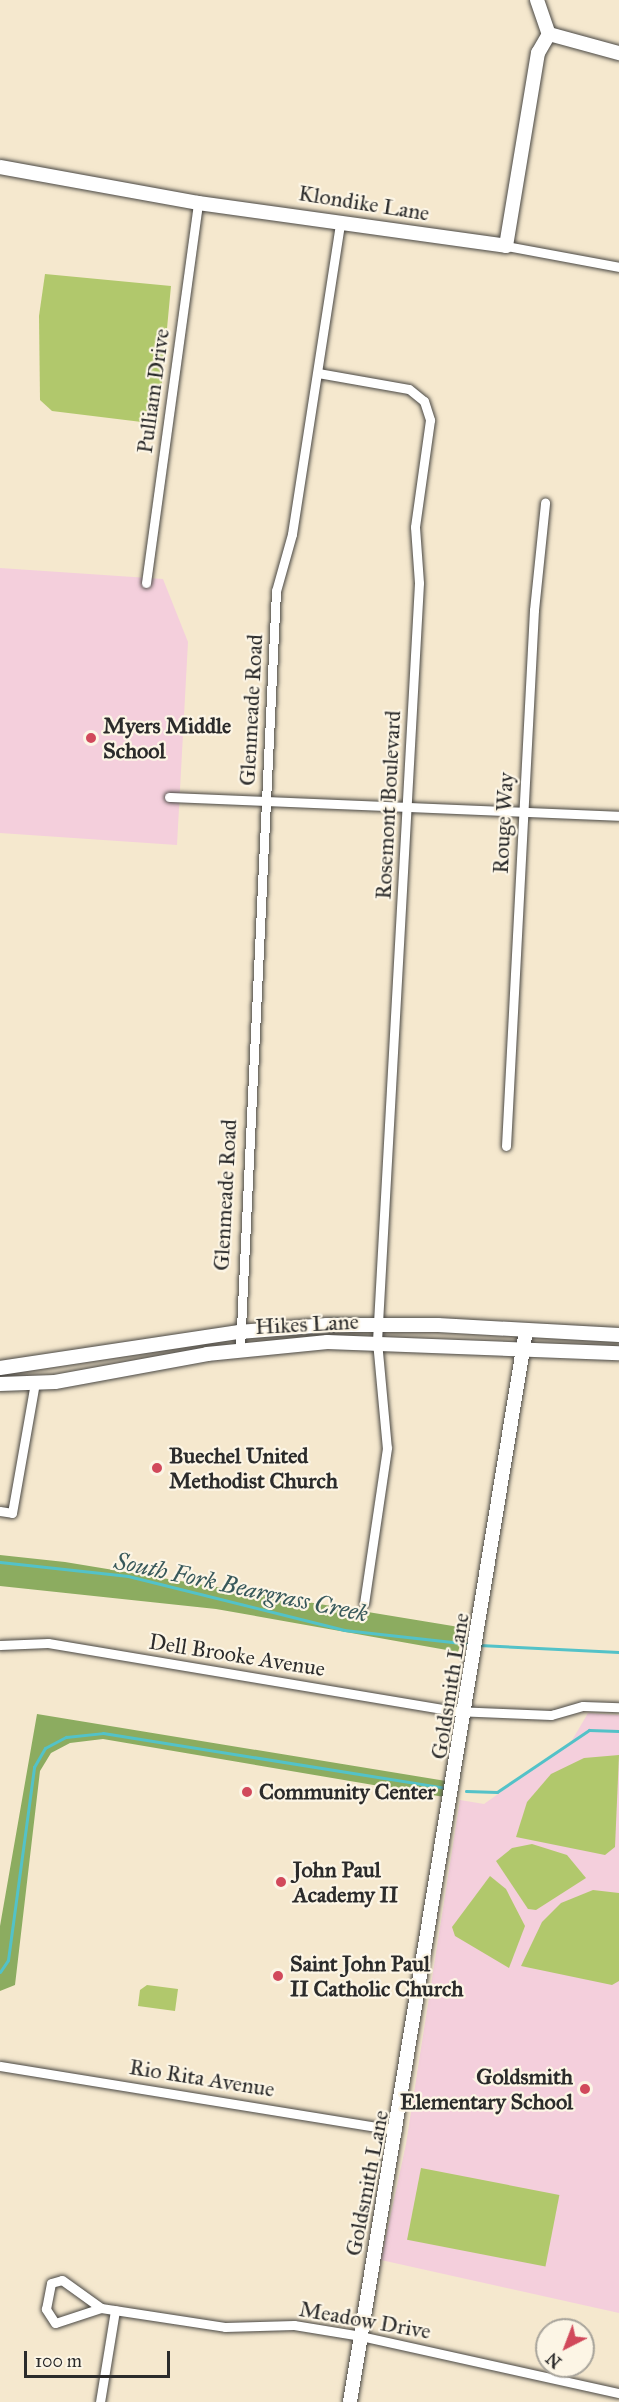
<!DOCTYPE html>
<style>
body{margin:0}
#map{position:relative;width:619px;height:2402px;overflow:hidden;background:#f5e8ce;font-family:"IM FELL Great Primer",serif}
div>[style]{position:absolute}
[style*='--x']{left:calc(var(--x)*1px);top:calc(var(--y)*1px);width:calc(var(--w)*1px);rotate:calc(var(--a)*1deg)}
.built>*{inset:0;background:#f4cfdc}
.green>*{inset:0;background:#b1c86c;transform-origin:0 0}
.forest>*{inset:0;background:#8cac60}
.stream>*{height:3px;margin:-1.5px;padding:0 1.5px;transform-origin:1.5px;border-radius:1.5px;background:#53c2c8}
.roads{filter:drop-shadow(0 0 2px #494743) drop-shadow(0 0 2px #494743)}
.street>*{height:9px;margin:-4.5px;padding:0 4.5px;transform-origin:4.5px;border-radius:4.5px;background:#fff}
.secondary>*{height:14px;margin:-7px;padding:0 7px;transform-origin:7px;border-radius:7px;background:#fff}
.dots>*{width:16px;height:16px;translate:-50% -50%;box-sizing:border-box;border:3px solid #fcf5e5;border-radius:50%}
span{translate:-50% -50%;white-space:nowrap;text-align:center;line-height:1.15;-webkit-text-stroke:4.5px #fcf5e5;paint-order:stroke}
.street-label{font-size:22px;color:#2b2b2b}
.poi-label{font-size:22px;color:#2b2b2b;font-weight:700}
.left{translate:0 -50%;text-align:left}
.right{translate:-100% -50%;text-align:right}
.water-label{font-size:24px;color:#37585a;font-style:italic}
.north{position:absolute;left:535px;top:2318px;width:60px;height:60px;box-sizing:border-box;background:#fcf5e5;border:2px solid #a8a49b;border-radius:50%;rotate:222deg;font-size:16px;font-weight:700;line-height:24px;text-align:center;color:#2b2b2b}
.north::after{content:'';display:block;margin:auto;width:21px;height:27px;background:#d1495b;clip-path:polygon(50% 0,100% 100%,50% 72%,0 100%)}
.scale{position:absolute;left:24px;top:2351px;width:146px;height:27px;box-sizing:border-box;border:3px solid #2b2b2b;border-top:0;padding-left:8px;font-size:18px;line-height:21px;white-space:nowrap;color:#2b2b2b;-webkit-text-stroke:4px #fcf5e5;paint-order:stroke}
</style>
<div id="map">
<div class="built">
<div style="clip-path:polygon(0 568px,163px 579px,188px 642px,177px 845px,0 833px)"></div>
<div style="clip-path:polygon(588px 1713px,619px 1715px,619px 2313px,381px 2260px,406px 2144px,460px 1800px,484px 1804px,571px 1742px)"></div>
</div>
<div class="green">
<div style="clip-path:polygon(45px 274px,171px 286px,158px 424px,52px 411px,40px 400px,39px 316px)"></div>
<div style="clip-path:polygon(619px 1755px,615px 1847px,605px 1855px,516px 1837px,527px 1802px,551px 1774px,584px 1758px)"></div>
<div style="clip-path:polygon(532px 1844px,567px 1855px,586px 1878px,536px 1910px,528px 1909px,496px 1861px,512px 1848px)"></div>
<div style="clip-path:polygon(490px 1876px,506px 1889px,525px 1926px,509px 1968px,455px 1936px,452px 1927px)"></div>
<div style="clip-path:polygon(593px 1890px,619px 1893px,619px 1981px,612px 1985px,521px 1966px,542px 1922px,561px 1903px)"></div>
<div style="clip-path:polygon(147px 1985px,178px 1989px,175px 2011px,138px 2006px,140px 1990px)"></div>
<div style="left:421px;top:2168px;width:141px;height:73px;rotate:11deg"></div>
</div>
<div class="forest">
<div style="clip-path:polygon(0 1555px,65px 1562px,465px 1628px,458px 1652px,216px 1609px,0 1586px)"></div>
<div style="clip-path:polygon(37px 1714px,446px 1781px,444px 1797px,103px 1739px,70px 1743px,51px 1753px,40px 1771px,15px 1985px,0 1991px,0 1926px)"></div>
</div>
<div class="stream">
<div style="--x:0;--y:1562;--w:129;--a:6.2"></div>
<div style="--x:128;--y:1576;--w:223;--a:14"></div>
<div style="--x:344;--y:1630;--w:127;--a:6.3"></div>
<div style="--x:479;--y:1645;--w:140;--a:2.9"></div>
<div style="--x:466;--y:1791;--w:31;--a:2"></div>
<div style="--x:497;--y:1792;--w:111;--a:-34"></div>
<div style="--x:589;--y:1730;--w:30;--a:2"></div>
<div style="--x:0;--y:1972;--w:14;--a:-56"></div>
<div style="--x:8;--y:1960;--w:195;--a:-82.3"></div>
<div style="--x:34;--y:1767;--w:22;--a:-60"></div>
<div style="--x:45;--y:1748;--w:24;--a:-28"></div>
<div style="--x:66;--y:1737;--w:37;--a:-6"></div>
<div style="--x:103;--y:1733;--w:347;--a:9.1"></div>
</div>
<div class="roads">
<div class="street">
<div style="--x:506;--y:246;--w:115;--a:10.5"></div>
<div style="--x:318;--y:373;--w:92;--a:10"></div>
<div style="--x:409;--y:389;--w:19;--a:39"></div>
<div style="--x:424;--y:401;--w:20;--a:72"></div>
<div style="--x:430;--y:420;--w:108;--a:98"></div>
<div style="--x:415;--y:527;--w:56;--a:85.9"></div>
<div style="--x:419;--y:583;--w:759;--a:93.17"></div>
<div style="--x:377;--y:1341;--w:107;--a:84.7"></div>
<div style="--x:387;--y:1448;--w:157;--a:98.4"></div>
<div style="--x:146;--y:583;--w:384;--a:-82.2"></div>
<div style="--x:169;--y:797;--w:450;--a:2.4"></div>
<div style="--x:506;--y:1146;--w:537;--a:-87.01"></div>
<div style="--x:534;--y:610;--w:108;--a:-84.1"></div>
<div style="--x:240;--y:1349;--w:759;--a:-87.28"></div>
<div style="--x:276;--y:591;--w:59;--a:-74.3"></div>
<div style="--x:292;--y:534;--w:315;--a:-81.2"></div>
<div style="--x:0;--y:1511;--w:12;--a:9"></div>
<div style="--x:12;--y:1513;--w:132;--a:-80"></div>
<div style="--x:0;--y:1645;--w:48;--a:-2.4"></div>
<div style="--x:48;--y:1643;--w:412;--a:9.5"></div>
<div style="--x:454;--y:1711;--w:97;--a:2.4"></div>
<div style="--x:551;--y:1715;--w:33;--a:-16"></div>
<div style="--x:583;--y:1706;--w:36;--a:2"></div>
<div style="--x:0;--y:2066;--w:402;--a:9.2"></div>
<div style="--x:101;--y:2308;--w:48;--a:161.9"></div>
<div style="--x:55;--y:2323;--w:17;--a:-123"></div>
<div style="--x:46;--y:2309;--w:26;--a:-79"></div>
<div style="--x:51;--y:2283;--w:11;--a:-15"></div>
<div style="--x:62;--y:2280;--w:48;--a:35.7"></div>
<div style="--x:101;--y:2308;--w:125;--a:8.7"></div>
<div style="--x:225;--y:2327;--w:69;--a:-1.7"></div>
<div style="--x:294;--y:2325;--w:68;--a:9.3"></div>
<div style="--x:361;--y:2336;--w:264;--a:12.5"></div>
<div style="--x:100;--y:2402;--w:93;--a:-80.7"></div>
</div>
<div class="secondary">
<div style="--x:537;--y:0;--w:36;--a:71"></div>
<div style="--x:549;--y:34;--w:73;--a:15.2"></div>
<div style="--x:0;--y:167;--w:201;--a:10.3"></div>
<div style="--x:198;--y:203;--w:311;--a:7.9"></div>
<div style="--x:506;--y:246;--w:196;--a:-80.6"></div>
<div style="--x:538;--y:53;--w:22;--a:-60"></div>
<div style="--x:0;--y:1368;--w:242;--a:-8.6"></div>
<div style="--x:239;--y:1332;--w:88;--a:-4.5"></div>
<div style="--x:327;--y:1325;--w:111;--a:0"></div>
<div style="--x:438;--y:1325;--w:181;--a:3.2"></div>
<div style="--x:0;--y:1384;--w:55;--a:-2.1"></div>
<div style="--x:55;--y:1382;--w:155;--a:-10.4"></div>
<div style="--x:207;--y:1354;--w:121;--a:-5.7"></div>
<div style="--x:327;--y:1342;--w:292;--a:2.2"></div>
<div style="--x:350;--y:2402;--w:1085;--a:-80.67"></div>
</div>
</div>
<div class="dots">
<div style="left:91px;top:738px;background:#d1495b"></div>
<div style="left:157px;top:1468px;background:#d1495b"></div>
<div style="left:247px;top:1792px;background:#d1495b"></div>
<div style="left:281px;top:1882px;background:#d1495b"></div>
<div style="left:278px;top:1976px;background:#d1495b"></div>
<div style="left:585px;top:2089px;background:#d1495b"></div>
</div>
<div class="street-label">
<span style="left:364px;top:203px;rotate:9deg">Klondike Lane</span>
<span style="left:153px;top:391px;rotate:-82deg">Pulliam Drive</span>
<span style="left:251px;top:710px;rotate:-87deg">Glenmeade Road</span>
<span style="left:388px;top:805px;rotate:-87deg">Rosemont Boulevard</span>
<span style="left:503px;top:823px;rotate:-87deg">Rouge Way</span>
<span style="left:225px;top:1195px;rotate:-87deg">Glenmeade Road</span>
<span style="left:307px;top:1324px;rotate:-3deg">Hikes Lane</span>
<span style="left:237px;top:1655px;rotate:9deg">Dell Brooke Avenue</span>
<span style="left:450px;top:1686px;rotate:-81deg">Goldsmith Lane</span>
<span style="left:202px;top:2078px;rotate:9deg">Rio Rita Avenue</span>
<span style="left:367px;top:2183px;rotate:-79deg">Goldsmith Lane</span>
<span style="left:365px;top:2320px;rotate:10deg">Meadow Drive</span>
</div>
<div class="poi-label">
<span class="left" style="left:103px;top:738px">Myers Middle<br>School</span>
<span class="left" style="left:169px;top:1468px">Buechel United<br>Methodist Church</span>
<span class="left" style="left:259px;top:1792px">Community Center</span>
<span class="left" style="left:293px;top:1882px">John Paul<br>Academy II</span>
<span class="left" style="left:290px;top:1976px">Saint John Paul<br>II Catholic Church</span>
<span class="right" style="left:573px;top:2089px">Goldsmith<br>Elementary School</span>
</div>
<div class="water-label">
<span style="left:241px;top:1588px;rotate:12deg">South Fork Beargrass Creek</span>
</div>
<div class="north">N</div>
<div class="scale">100 m</div>
</div>
